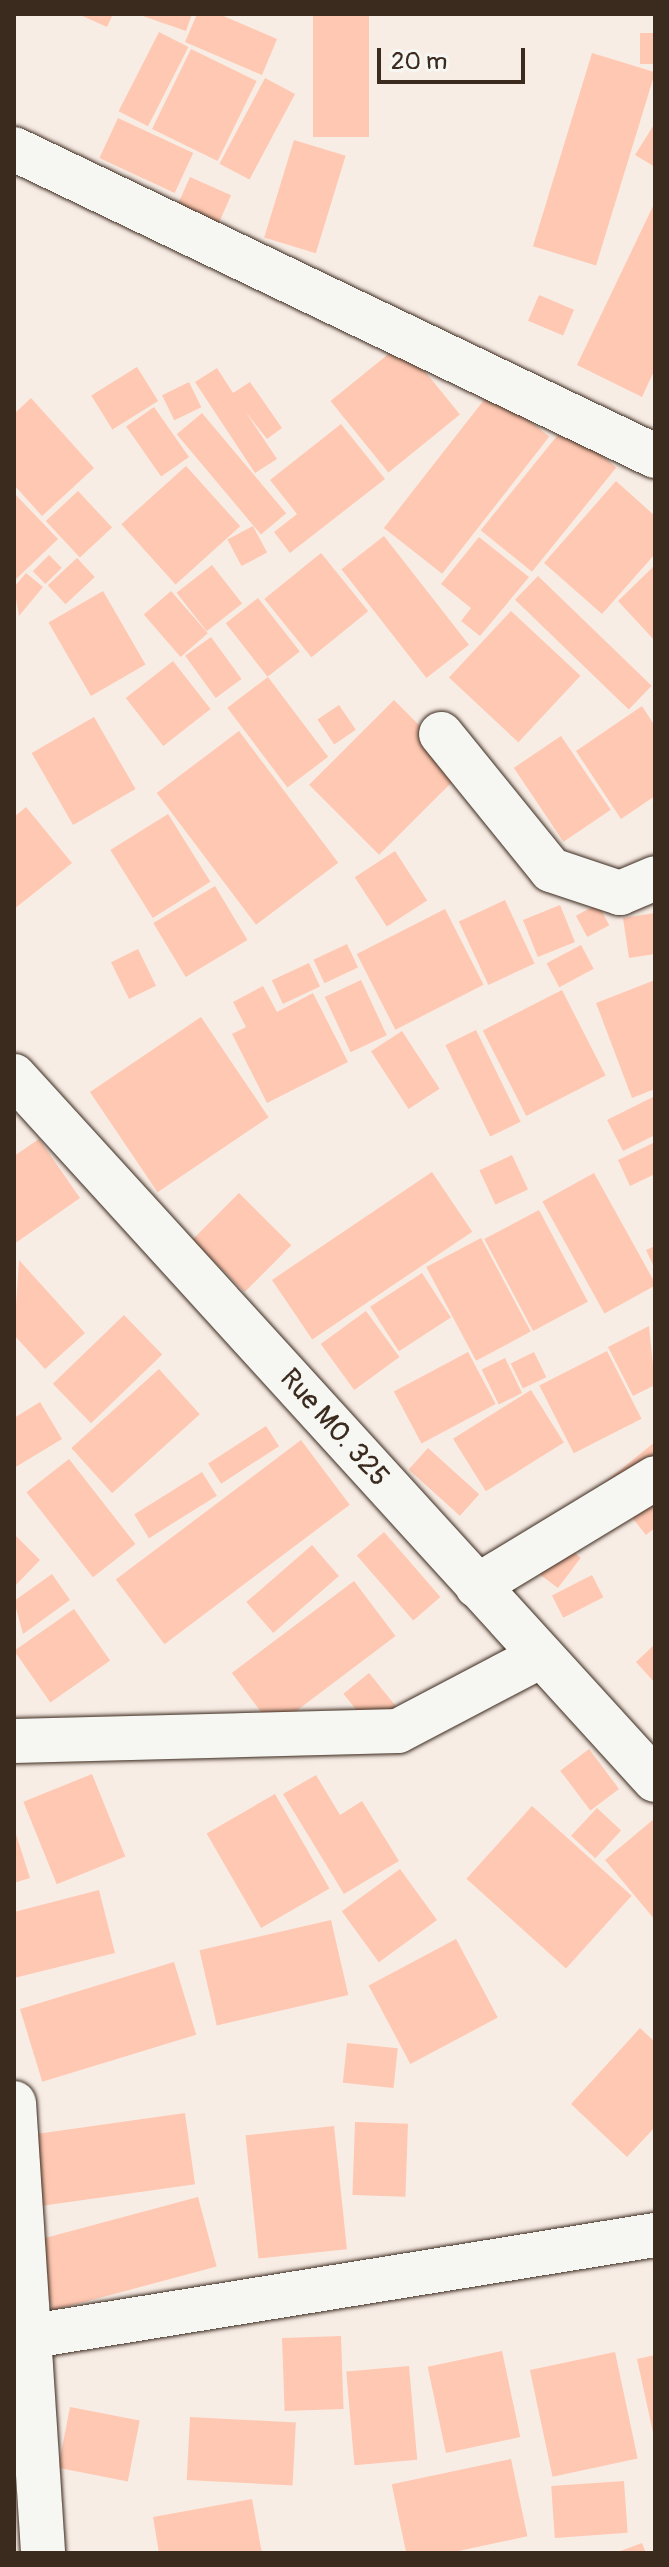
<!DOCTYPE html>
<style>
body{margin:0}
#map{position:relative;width:669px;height:2567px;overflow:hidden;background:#f8ede5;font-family:Pangolin,sans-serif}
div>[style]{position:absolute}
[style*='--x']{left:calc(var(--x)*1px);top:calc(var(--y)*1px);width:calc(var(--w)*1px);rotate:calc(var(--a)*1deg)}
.building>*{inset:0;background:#ffc8b2;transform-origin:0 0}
.roads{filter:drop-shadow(0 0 2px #3b2a1e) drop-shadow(0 0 2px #3b2a1e)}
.minor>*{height:44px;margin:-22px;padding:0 22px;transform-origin:22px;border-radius:22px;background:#f6f6f2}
span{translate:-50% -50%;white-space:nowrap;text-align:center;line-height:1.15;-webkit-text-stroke:6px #f6f6f2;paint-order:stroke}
.street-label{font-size:28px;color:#3b2a1e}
.frame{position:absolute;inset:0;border:16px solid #3b2a1e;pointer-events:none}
.scale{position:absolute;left:377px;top:48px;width:148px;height:36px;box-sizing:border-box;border:4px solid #3b2a1e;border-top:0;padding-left:10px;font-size:24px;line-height:28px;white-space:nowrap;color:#3b2a1e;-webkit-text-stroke:6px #f6f6f2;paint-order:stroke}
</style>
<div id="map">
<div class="building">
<div style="clip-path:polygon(78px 14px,113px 14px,107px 27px)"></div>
<div style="clip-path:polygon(137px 14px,192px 14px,186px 31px)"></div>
<div style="clip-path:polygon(197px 14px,219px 14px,277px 39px,262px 75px,185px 42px)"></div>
<div style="left:313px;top:14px;width:56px;height:123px"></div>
<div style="left:159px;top:32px;width:33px;height:89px;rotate:27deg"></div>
<div style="left:640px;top:33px;width:15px;height:31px"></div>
<div style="left:191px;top:49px;width:73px;height:89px;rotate:26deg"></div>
<div style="left:592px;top:53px;width:66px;height:202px;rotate:17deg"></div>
<div style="left:265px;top:78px;width:34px;height:97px;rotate:28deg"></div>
<div style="left:118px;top:118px;width:83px;height:44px;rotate:25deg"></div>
<div style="clip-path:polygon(655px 123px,655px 167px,635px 155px)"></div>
<div style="left:294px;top:140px;width:54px;height:102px;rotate:17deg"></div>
<div style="left:190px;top:177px;width:45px;height:32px;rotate:24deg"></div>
<div style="clip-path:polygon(655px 202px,655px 369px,642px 397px,577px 365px)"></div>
<div style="left:539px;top:295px;width:38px;height:28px;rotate:23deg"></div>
<div style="left:402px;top:343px;width:92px;height:92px;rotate:51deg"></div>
<div style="left:137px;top:367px;width:40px;height:54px;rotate:58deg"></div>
<div style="clip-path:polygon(217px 368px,233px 393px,250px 382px,282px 428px,267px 439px,245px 411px,277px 459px,255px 473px,195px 382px)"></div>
<div style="left:189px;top:382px;width:28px;height:30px;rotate:64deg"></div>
<div style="left:491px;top:391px;width:74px;height:174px;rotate:38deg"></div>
<div style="clip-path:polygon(31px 398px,94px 468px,42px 516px,14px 485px,14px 414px)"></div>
<div style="left:154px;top:407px;width:61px;height:34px;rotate:55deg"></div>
<div style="left:202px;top:413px;width:131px;height:33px;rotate:50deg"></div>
<div style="clip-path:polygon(341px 424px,385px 479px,290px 553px,274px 532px,297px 514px,270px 480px)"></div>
<div style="left:565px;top:426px;width:66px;height:134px;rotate:39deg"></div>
<div style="left:186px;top:466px;width:81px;height:87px;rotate:48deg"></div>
<div style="clip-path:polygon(616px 481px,655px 516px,655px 554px,602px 614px,544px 563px)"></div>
<div style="left:78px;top:491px;width:50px;height:44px;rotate:47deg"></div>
<div style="clip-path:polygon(14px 493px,58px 539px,14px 581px)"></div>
<div style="left:253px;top:526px;width:30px;height:29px;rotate:62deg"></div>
<div style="left:384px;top:536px;width:138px;height:54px;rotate:52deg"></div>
<div style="clip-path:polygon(479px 537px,529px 577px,480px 636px,461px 621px,471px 608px,441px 584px)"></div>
<div style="left:321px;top:553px;width:75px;height:73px;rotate:51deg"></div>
<div style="left:49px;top:555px;width:18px;height:23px;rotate:45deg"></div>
<div style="left:77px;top:558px;width:26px;height:40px;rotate:47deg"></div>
<div style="left:212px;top:565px;width:49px;height:45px;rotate:52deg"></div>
<div style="clip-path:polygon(655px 565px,655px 641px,618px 601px)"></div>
<div style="clip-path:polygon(26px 573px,43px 587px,19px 616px,14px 587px)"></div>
<div style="left:538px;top:576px;width:158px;height:33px;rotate:44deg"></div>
<div style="left:103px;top:591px;width:85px;height:63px;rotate:60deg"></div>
<div style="left:171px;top:591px;width:56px;height:36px;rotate:49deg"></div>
<div style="left:258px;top:598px;width:68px;height:41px;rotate:52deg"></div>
<div style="left:511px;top:611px;width:95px;height:91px;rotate:43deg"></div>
<div style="left:211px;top:637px;width:52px;height:32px;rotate:54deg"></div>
<div style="left:173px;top:661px;width:61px;height:60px;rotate:52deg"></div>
<div style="left:268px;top:677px;width:100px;height:51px;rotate:53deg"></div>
<div style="left:394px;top:700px;width:99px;height:120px;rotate:45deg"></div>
<div style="left:339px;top:705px;width:30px;height:26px;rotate:56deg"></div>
<div style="clip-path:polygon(642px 706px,655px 726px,655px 796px,621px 819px,576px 751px)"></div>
<div style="left:94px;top:717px;width:83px;height:72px;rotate:60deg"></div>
<div style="left:239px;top:731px;width:165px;height:103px;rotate:53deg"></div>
<div style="left:561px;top:736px;width:89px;height:57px;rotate:56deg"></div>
<div style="clip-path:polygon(26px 807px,72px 863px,14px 909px,14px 817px)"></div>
<div style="left:168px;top:814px;width:80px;height:68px;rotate:58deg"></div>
<div style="left:395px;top:851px;width:59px;height:48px;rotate:57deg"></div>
<div style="left:215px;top:886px;width:63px;height:72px;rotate:59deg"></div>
<div style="left:505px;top:900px;width:70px;height:51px;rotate:65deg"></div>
<div style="left:598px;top:904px;width:24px;height:25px;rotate:62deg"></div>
<div style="left:560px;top:905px;width:40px;height:40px;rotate:68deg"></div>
<div style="left:445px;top:909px;width:85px;height:99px;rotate:63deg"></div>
<div style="clip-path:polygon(655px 913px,655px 954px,629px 958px,623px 918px)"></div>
<div style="left:347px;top:944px;width:26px;height:37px;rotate:65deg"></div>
<div style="left:581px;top:945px;width:27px;height:39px;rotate:62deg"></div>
<div style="left:138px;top:949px;width:41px;height:30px;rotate:64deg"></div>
<div style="left:309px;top:963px;width:26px;height:41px;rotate:65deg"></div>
<div style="left:361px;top:980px;width:61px;height:40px;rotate:65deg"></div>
<div style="clip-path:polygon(655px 980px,655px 1089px,632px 1098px,596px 1003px)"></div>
<div style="clip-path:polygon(263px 986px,277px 1012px,313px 993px,348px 1062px,267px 1103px,232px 1034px,246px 1027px,233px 1002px)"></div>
<div style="left:562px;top:990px;width:96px;height:89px;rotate:63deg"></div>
<div style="left:201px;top:1017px;width:121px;height:134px;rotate:56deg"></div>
<div style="left:476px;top:1030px;width:102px;height:34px;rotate:64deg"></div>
<div style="left:402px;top:1031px;width:69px;height:37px;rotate:57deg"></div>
<div style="clip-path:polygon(655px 1096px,655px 1135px,623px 1151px,607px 1120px)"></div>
<div style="clip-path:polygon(39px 1139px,80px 1198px,14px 1244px,14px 1156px)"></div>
<div style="clip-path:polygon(655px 1142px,655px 1174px,630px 1186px,618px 1160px)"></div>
<div style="left:512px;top:1155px;width:38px;height:36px;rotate:65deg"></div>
<div style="left:432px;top:1172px;width:72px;height:193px;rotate:56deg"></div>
<div style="left:594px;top:1173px;width:128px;height:59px;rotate:61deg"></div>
<div style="left:239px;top:1193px;width:74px;height:66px;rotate:45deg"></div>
<div style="left:539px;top:1210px;width:104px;height:62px;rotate:62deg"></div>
<div style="left:481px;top:1238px;width:106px;height:62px;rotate:62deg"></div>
<div style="clip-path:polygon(655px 1246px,655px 1269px,646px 1250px)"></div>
<div style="clip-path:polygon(19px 1260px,85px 1333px,45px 1369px,14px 1335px)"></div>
<div style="left:422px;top:1273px;width:53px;height:62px;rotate:57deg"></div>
<div style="left:366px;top:1311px;width:57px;height:56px;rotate:54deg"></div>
<div style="left:124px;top:1315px;width:55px;height:99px;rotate:46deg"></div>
<div style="clip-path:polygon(649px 1326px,655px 1385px,633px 1396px,608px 1347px)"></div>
<div style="left:607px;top:1351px;width:76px;height:76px;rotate:63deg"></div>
<div style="left:468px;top:1352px;width:59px;height:84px;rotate:62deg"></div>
<div style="left:534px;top:1352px;width:28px;height:26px;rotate:64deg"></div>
<div style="left:505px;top:1358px;width:39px;height:26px;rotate:64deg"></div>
<div style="left:159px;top:1369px;width:61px;height:118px;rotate:48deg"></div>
<div style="left:531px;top:1390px;width:62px;height:92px;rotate:58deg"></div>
<div style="clip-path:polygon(40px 1402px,62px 1439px,14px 1468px,14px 1418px)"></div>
<div style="left:266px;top:1426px;width:24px;height:69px;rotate:57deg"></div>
<div style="left:301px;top:1440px;width:81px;height:232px;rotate:53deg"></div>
<div style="clip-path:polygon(655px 1442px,655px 1528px,646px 1535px,604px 1483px)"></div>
<div style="left:428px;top:1448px;width:69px;height:29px;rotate:42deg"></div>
<div style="left:69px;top:1459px;width:108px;height:54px;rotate:52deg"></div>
<div style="left:202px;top:1472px;width:28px;height:80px;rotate:58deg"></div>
<div style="left:384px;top:1532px;width:86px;height:36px;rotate:49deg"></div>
<div style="clip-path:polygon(14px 1534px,40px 1560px,14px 1587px)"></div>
<div style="left:560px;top:1542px;width:26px;height:38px;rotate:37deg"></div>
<div style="left:312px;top:1545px;width:41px;height:87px;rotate:49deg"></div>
<div style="clip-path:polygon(52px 1574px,70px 1600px,23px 1634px,14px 1601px)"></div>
<div style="left:592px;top:1575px;width:25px;height:45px;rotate:63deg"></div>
<div style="left:354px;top:1581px;width:69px;height:153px;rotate:53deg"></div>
<div style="left:74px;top:1609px;width:63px;height:73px;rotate:55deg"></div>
<div style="clip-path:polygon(655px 1644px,655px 1683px,636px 1662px)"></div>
<div style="left:369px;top:1673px;width:46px;height:33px;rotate:51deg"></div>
<div style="left:589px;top:1749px;width:50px;height:36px;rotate:53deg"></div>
<div style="left:92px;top:1774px;width:89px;height:74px;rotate:68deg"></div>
<div style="clip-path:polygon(316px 1775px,340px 1815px,362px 1801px,399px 1861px,344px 1894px,283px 1794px)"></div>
<div style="left:275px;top:1794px;width:109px;height:79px;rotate:60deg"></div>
<div style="left:532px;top:1806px;width:134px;height:98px;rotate:42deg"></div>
<div style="left:597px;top:1808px;width:33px;height:38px;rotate:43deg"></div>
<div style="clip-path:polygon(655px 1818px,655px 1920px,605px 1860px)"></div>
<div style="clip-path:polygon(15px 1831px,30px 1878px,14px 1883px,14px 1832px)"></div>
<div style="left:400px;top:1869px;width:63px;height:72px;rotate:54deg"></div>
<div style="clip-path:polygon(99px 1890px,115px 1953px,14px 1978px,14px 1912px)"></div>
<div style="left:331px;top:1920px;width:77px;height:135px;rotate:77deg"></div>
<div style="left:456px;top:1939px;width:89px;height:99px;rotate:62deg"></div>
<div style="left:174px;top:1962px;width:76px;height:161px;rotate:73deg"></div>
<div style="clip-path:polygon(640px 2028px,655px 2042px,655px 2127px,627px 2157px,571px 2104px)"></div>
<div style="left:347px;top:2043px;width:51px;height:40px;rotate:6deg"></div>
<div style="left:185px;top:2113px;width:72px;height:154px;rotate:82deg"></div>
<div style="left:355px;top:2122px;width:53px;height:73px;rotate:2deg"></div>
<div style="left:334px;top:2126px;width:124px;height:89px;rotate:84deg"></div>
<div style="left:198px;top:2197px;width:72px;height:170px;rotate:75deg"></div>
<div style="left:341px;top:2336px;width:73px;height:59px;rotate:88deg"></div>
<div style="left:502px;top:2351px;width:88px;height:76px;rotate:78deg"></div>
<div style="left:615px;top:2352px;width:109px;height:87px;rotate:78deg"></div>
<div style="clip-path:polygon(655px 2355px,655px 2437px,654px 2437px,637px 2359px)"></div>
<div style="left:409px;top:2366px;width:94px;height:63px;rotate:85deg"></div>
<div style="left:70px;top:2407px;width:71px;height:62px;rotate:11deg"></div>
<div style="left:190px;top:2417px;width:106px;height:63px;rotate:3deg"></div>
<div style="left:511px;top:2459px;width:79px;height:122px;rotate:78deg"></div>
<div style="left:624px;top:2481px;width:52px;height:73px;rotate:86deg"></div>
<div style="clip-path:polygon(252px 2499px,262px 2553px,159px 2553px,153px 2517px)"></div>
<div style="clip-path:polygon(642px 2543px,646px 2553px,615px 2553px)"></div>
</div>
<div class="roads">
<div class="minor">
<div style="--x:14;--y:149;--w:711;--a:25.59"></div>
<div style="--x:441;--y:734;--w:175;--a:51"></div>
<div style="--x:551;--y:870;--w:73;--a:18.4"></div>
<div style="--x:620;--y:893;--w:38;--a:-23"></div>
<div style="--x:14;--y:1076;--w:952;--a:47.68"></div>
<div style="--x:477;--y:1586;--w:208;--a:-31.2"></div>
<div style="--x:14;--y:1741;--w:384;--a:-1.5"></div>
<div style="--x:398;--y:1731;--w:161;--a:-27.7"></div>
<div style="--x:14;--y:2103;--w:451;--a:86.3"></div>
<div style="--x:14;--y:2339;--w:649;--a:-9.22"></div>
</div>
</div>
<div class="street-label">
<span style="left:334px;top:1428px;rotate:48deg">Rue MO. 325</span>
</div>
<div class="frame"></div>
<div class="scale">20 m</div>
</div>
